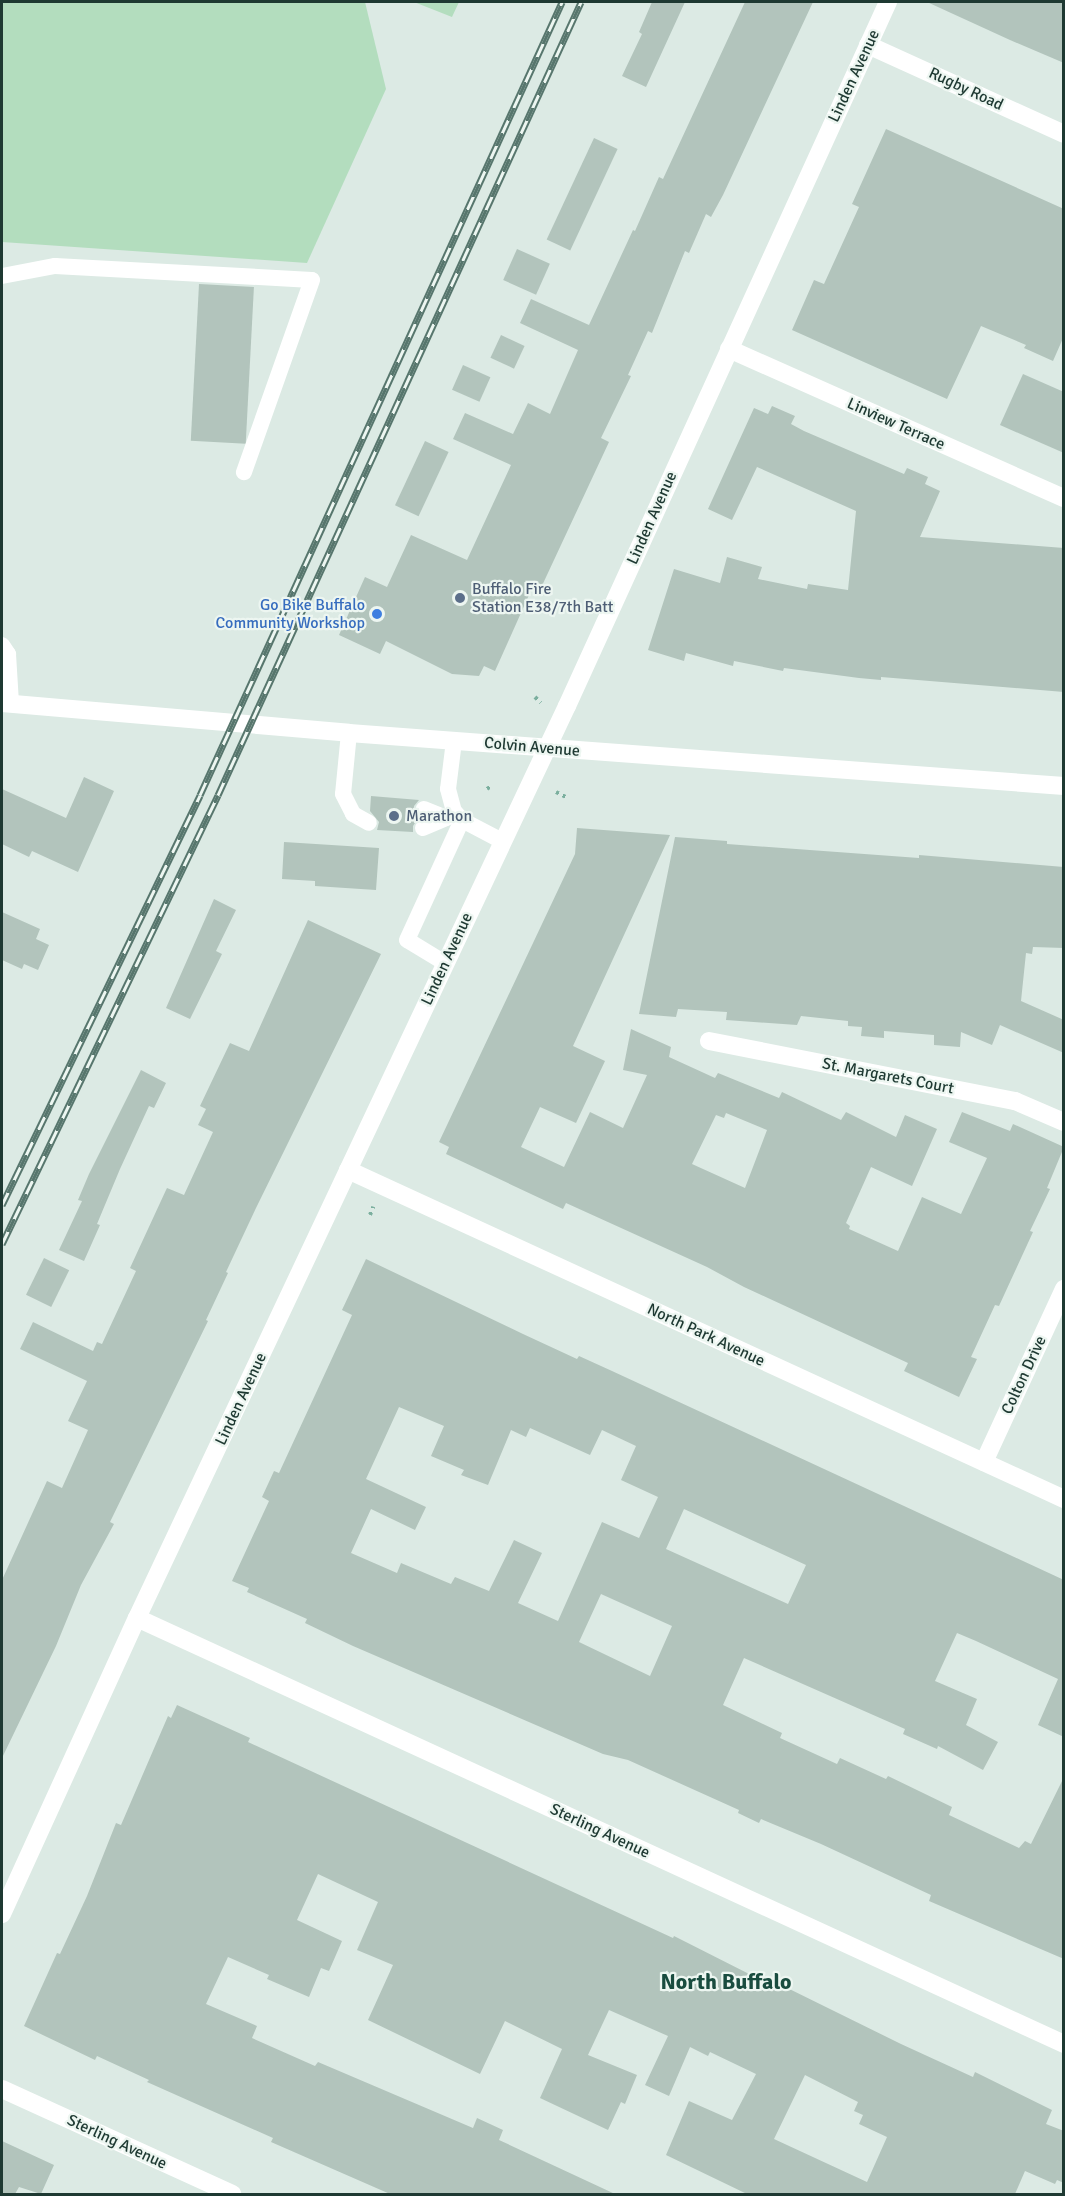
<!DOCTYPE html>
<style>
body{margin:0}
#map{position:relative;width:1065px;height:2196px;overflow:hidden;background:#dceae4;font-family:Signika,sans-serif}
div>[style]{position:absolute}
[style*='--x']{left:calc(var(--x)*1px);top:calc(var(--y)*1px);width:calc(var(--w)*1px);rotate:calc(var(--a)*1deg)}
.green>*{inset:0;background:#b3ddbe}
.building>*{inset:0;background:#b2c4bc;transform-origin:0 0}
.path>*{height:4px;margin-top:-2px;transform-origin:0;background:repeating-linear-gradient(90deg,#7baf9e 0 3px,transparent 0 7.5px)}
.service>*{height:16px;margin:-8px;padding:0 8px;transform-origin:8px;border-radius:8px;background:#fff}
.minor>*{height:18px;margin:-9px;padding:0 9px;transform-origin:9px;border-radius:9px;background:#fff}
.tertiary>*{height:18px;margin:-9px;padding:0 9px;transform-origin:9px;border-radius:9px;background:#fff}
.rail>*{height:7px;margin-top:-3.5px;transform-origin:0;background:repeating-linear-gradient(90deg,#edf6f1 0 14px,#57766d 0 28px);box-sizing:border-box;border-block:2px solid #57766d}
.dots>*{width:16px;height:16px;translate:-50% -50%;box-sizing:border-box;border:3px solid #edf6f1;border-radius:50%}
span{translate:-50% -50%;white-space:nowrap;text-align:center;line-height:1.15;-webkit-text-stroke:4.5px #edf6f1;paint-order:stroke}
.street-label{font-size:16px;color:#1e3932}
.service-label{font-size:16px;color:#4e5e75}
.left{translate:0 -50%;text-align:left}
.shop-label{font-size:16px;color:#366cbe}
.right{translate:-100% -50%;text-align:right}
.district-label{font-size:22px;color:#194c3f;font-weight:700}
.frame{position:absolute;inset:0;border:3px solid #1e3932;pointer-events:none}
</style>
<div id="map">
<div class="green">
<div style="clip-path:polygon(2px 2px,365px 2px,386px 89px,307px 263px,2px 242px)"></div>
<div style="clip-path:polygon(414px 2px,459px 2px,452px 17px)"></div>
</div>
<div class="building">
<div style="clip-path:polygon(652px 2px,685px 2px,646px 87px,622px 76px,642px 34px,639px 32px)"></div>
<div style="clip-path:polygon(745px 2px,813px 2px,723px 195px,711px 217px,706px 214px,689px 253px,685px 251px,652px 333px,648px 331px,628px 375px,631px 376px,601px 438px,609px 442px,540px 590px,533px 586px,495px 671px,484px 666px,479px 676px,452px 674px,386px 641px,380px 654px,339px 635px,365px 577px,387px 587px,411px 535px,467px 560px,511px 465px,453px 439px,465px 413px,513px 434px,528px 403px,550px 414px,578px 350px,520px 323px,531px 299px,589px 325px,633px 230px,635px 231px,659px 177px,663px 179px)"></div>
<div style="clip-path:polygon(927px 2px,1064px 2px,1064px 63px,1010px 40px)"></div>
<div style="clip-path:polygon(886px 129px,1064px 209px,1064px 336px,1053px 361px,1024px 348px,1026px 345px,981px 326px,947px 399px,792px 330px,814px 280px,824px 284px,859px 207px,852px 204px)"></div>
<div style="left:594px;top:138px;width:26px;height:112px;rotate:25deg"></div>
<div style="left:517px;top:249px;width:36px;height:34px;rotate:24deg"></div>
<div style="left:199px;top:284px;width:55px;height:157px;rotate:3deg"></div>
<div style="left:501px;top:335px;width:26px;height:25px;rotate:25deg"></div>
<div style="left:463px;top:365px;width:30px;height:27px;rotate:24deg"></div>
<div style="clip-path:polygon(1023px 374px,1064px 392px,1064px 453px,1000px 425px)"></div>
<div style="clip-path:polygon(772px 406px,795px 416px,791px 424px,804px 431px,904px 474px,907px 468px,928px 477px,925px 484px,940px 491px,920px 537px,1064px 548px,1064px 692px,881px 677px,881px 680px,859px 678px,784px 668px,783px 671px,734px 661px,733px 666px,686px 653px,684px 661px,648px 650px,674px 569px,720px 583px,727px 557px,762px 567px,758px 579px,807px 589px,808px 584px,848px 590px,856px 511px,757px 467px,732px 520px,708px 509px,754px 408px,768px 414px)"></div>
<div style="left:425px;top:441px;width:26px;height:71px;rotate:25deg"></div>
<div style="clip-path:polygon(84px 777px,114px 791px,78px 872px,32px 851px,29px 857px,2px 844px,2px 789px,66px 818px)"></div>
<div style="clip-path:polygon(371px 796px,419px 800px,414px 806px,414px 811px,418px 818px,413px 826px,413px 832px,377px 830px,379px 822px,370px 811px)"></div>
<div style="clip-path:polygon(evenodd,577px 828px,670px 835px,573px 1046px,605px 1061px,576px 1123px,540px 1107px,521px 1147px,564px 1167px,590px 1112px,623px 1128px,647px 1075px,623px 1070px,631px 1029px,671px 1047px,669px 1057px,715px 1078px,718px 1073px,779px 1098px,782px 1092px,841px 1120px,846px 1112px,896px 1137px,905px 1115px,937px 1129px,912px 1186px,871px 1167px,846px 1223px,850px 1226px,849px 1229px,898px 1251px,922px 1197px,961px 1214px,987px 1158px,949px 1142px,962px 1112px,1010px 1131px,1013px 1124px,1064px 1147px,1047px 1188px,1050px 1189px,1030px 1231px,1033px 1232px,999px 1306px,995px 1305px,971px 1357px,977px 1359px,959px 1397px,904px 1371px,908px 1363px,744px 1287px,707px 1267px,566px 1203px,563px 1209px,446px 1154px,449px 1147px,439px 1142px,575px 854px,577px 828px,726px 1113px,767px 1130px,745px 1188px,692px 1164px,716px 1115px,724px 1118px,726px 1113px)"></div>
<div style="clip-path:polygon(675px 837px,727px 841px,727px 844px,919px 858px,919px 855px,1064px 867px,1064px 948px,1033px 947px,1032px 954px,1026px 953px,1021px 1001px,1064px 1020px,1064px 1053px,1000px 1025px,992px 1045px,961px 1032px,960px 1047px,934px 1045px,934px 1035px,884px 1031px,884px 1038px,861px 1036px,862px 1027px,848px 1026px,848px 1021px,801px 1016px,797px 1025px,726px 1020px,727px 1012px,678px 1009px,676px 1017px,639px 1014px)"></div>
<div style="clip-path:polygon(284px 842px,379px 848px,376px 890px,315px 886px,315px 881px,282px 879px)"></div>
<div style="clip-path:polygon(214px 899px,236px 910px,216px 951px,222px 954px,190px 1019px,166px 1008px)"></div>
<div style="clip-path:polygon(2px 912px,40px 929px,36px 939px,49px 945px,38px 970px,24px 964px,22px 969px,2px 960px)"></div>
<div style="clip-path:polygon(308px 920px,381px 954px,256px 1208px,226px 1272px,228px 1273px,206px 1320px,208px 1321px,110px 1522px,114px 1524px,81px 1585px,56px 1646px,2px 1758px,2px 1580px,47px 1481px,62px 1488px,88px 1430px,68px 1421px,87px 1381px,20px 1349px,33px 1322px,93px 1351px,97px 1342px,102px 1344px,136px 1271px,130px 1268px,166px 1190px,167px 1188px,184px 1195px,213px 1132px,198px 1125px,206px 1109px,200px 1106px,230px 1043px,249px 1051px)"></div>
<div style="clip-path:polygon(141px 1070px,166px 1083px,154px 1108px,149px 1106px,120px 1169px,97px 1224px,100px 1225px,84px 1261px,59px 1250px,82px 1201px,78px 1200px,89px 1174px)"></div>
<div style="left:44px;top:1258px;width:28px;height:41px;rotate:26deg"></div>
<div style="clip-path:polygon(evenodd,366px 1259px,523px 1334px,577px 1359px,579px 1356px,612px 1371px,1064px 1580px,1064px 1737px,1038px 1725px,1058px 1679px,976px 1641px,957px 1633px,935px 1681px,977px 1699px,966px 1725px,998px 1742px,983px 1770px,938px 1746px,937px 1749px,903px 1734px,905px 1729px,744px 1658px,723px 1705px,782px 1733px,780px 1738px,837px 1764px,840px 1758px,886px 1779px,888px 1776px,952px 1807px,949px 1815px,1019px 1848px,1025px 1841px,1031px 1844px,1064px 1777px,1064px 1959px,929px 1901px,931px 1895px,821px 1844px,761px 1819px,759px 1823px,738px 1813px,739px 1810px,628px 1760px,603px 1754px,353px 1646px,305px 1623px,307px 1619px,247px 1592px,249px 1588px,232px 1581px,269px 1501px,262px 1497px,274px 1471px,279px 1473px,352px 1315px,342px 1310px,366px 1259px,399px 1407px,444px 1426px,431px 1456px,464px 1470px,461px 1475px,488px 1485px,511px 1430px,526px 1437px,530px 1428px,590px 1455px,602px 1430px,636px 1446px,621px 1480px,658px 1497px,639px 1538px,602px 1522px,558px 1621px,518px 1603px,542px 1553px,514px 1540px,489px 1591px,455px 1577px,451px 1584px,401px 1563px,397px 1573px,351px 1553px,371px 1509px,415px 1530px,426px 1507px,366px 1479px,399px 1407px,366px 1259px,684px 1509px,806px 1565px,788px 1604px,666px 1549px,684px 1509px,366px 1259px,601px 1594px,672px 1626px,650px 1676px,579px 1642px,601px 1594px)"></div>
<div style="clip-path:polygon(evenodd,177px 1705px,250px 1738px,248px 1742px,673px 1938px,674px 1936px,759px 1979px,761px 1975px,901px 2044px,973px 2077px,975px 2072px,1052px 2110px,1046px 2124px,1064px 2131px,1064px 2183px,1057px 2180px,1055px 2184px,1025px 2171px,1015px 2194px,747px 2194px,666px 2155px,689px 2101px,732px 2120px,756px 2074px,710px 2052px,708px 2056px,690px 2047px,669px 2096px,645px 2085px,668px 2036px,609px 2010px,588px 2055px,637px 2075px,625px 2104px,621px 2102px,608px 2130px,540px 2098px,562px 2049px,505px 2021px,480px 2074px,368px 2020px,393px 1965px,357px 1950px,378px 1902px,318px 1874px,297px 1920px,342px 1941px,329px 1971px,321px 1968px,309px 1997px,267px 1979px,269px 1975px,228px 1957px,206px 2004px,257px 2026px,252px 2038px,315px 2066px,318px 2062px,473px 2128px,477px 2118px,503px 2130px,499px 2140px,615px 2194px,390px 2194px,271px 2142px,273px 2138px,147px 2082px,149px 2080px,97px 2056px,95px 2060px,24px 2026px,57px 1953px,60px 1954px,87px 1896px,116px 1823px,121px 1825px,168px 1716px,171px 1718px,177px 1705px,805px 2075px,858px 2102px,854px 2111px,863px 2115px,859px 2124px,887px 2137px,867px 2182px,774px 2139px,805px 2075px)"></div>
<div style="clip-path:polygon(2px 2141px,54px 2165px,41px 2194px,19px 2187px,15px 2194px,2px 2194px)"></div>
</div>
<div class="path">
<div style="--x:535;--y:697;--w:8;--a:45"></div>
<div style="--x:487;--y:789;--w:5;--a:-37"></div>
<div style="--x:556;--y:792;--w:11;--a:27"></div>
<div style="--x:370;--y:1215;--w:9;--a:-69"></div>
</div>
<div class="service">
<div style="--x:2;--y:276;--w:54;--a:-10.7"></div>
<div style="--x:55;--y:266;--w:257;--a:3.1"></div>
<div style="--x:312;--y:280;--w:204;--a:109.5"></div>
<div style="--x:2;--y:645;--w:11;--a:56"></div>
<div style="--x:8;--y:654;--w:49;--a:86.5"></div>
<div style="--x:349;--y:733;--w:61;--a:95.6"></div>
<div style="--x:343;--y:794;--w:22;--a:63"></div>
<div style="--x:353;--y:814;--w:18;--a:29"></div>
<div style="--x:454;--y:741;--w:48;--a:97.1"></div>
<div style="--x:448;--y:789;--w:23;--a:75"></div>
<div style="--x:454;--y:811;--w:12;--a:48"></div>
<div style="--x:462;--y:820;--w:45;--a:27.7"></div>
<div style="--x:423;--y:828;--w:25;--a:-23"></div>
<div style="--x:446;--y:818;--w:24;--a:-158"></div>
<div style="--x:445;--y:963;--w:44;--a:-148.8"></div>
<div style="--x:407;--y:940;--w:132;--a:-65.4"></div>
</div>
<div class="minor">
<div style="--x:868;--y:45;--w:215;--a:24.4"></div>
<div style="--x:729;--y:349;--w:367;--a:24"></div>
<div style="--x:709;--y:1041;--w:312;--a:11.1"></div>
<div style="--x:1015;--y:1101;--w:53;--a:23.2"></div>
<div style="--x:348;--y:1170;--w:788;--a:24.68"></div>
<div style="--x:984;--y:1462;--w:191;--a:-65.2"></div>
<div style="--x:137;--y:1618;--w:1020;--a:24.68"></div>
<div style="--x:2;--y:1914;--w:325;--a:-65.5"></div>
<div style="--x:137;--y:1618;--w:1008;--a:-64.76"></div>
<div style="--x:567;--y:706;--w:774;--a:-65.49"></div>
<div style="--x:2;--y:2089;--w:253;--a:24.5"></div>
</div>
<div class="tertiary">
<div style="--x:2;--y:703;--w:348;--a:4.9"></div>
<div style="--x:349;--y:733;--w:717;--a:4.24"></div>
</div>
<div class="rail">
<div style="--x:2;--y:1205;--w:455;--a:-64.2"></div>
<div style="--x:200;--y:795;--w:872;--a:-65.46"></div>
<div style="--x:2;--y:1244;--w:498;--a:-64.3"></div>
<div style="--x:218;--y:795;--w:872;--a:-65.4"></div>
</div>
<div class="dots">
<div style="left:460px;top:598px;background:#5c6f8a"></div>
<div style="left:377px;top:614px;background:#3f7fe0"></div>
<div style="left:394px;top:816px;background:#5c6f8a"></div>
</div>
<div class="street-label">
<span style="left:854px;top:76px;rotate:-65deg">Linden Avenue</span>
<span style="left:966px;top:89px;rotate:25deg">Rugby Road</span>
<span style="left:896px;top:424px;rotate:24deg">Linview Terrace</span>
<span style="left:652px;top:518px;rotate:-66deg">Linden Avenue</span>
<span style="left:532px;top:747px;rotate:5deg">Colvin Avenue</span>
<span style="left:447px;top:959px;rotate:-65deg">Linden Avenue</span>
<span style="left:888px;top:1076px;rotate:11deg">St. Margarets Court</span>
<span style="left:706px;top:1335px;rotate:25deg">North Park Avenue</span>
<span style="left:1024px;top:1375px;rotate:-65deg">Colton Drive</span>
<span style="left:241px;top:1399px;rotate:-65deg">Linden Avenue</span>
<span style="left:600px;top:1831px;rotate:25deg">Sterling Avenue</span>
<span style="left:117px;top:2142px;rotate:25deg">Sterling Avenue</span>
</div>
<div class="service-label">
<span class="left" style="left:472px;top:598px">Buffalo Fire<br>Station E38/7th Batt</span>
<span class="left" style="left:406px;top:816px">Marathon</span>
</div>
<div class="shop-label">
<span class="right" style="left:365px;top:614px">Go Bike Buffalo<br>Community Workshop</span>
</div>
<div class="district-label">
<span style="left:726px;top:1982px">North Buffalo</span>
</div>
<div class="frame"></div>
</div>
